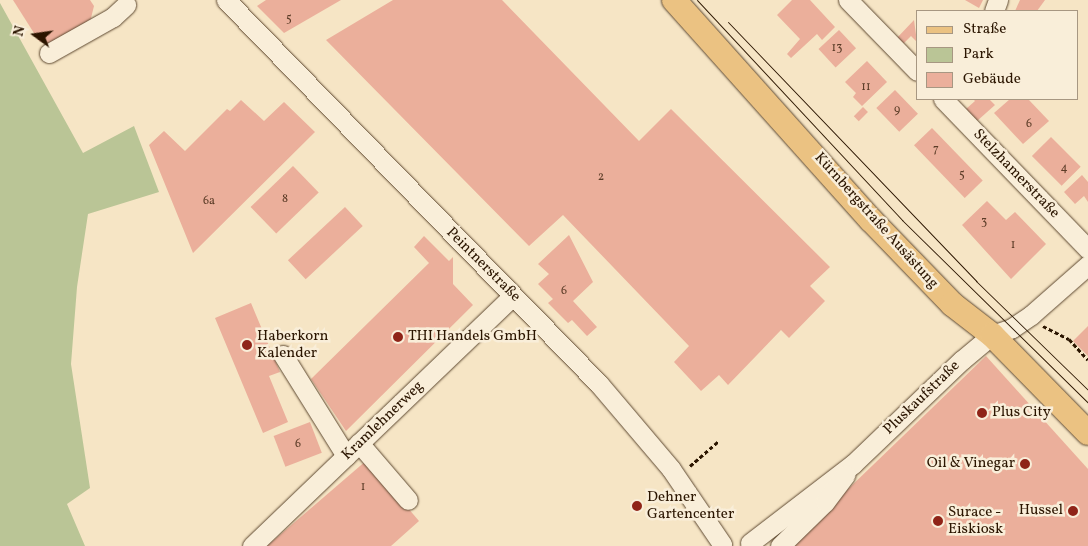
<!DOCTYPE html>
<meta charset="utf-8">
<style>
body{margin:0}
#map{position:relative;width:1088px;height:546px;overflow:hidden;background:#f6e5c5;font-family:Vollkorn,serif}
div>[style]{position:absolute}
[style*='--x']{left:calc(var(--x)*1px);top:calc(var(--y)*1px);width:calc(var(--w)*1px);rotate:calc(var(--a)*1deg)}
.green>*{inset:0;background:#bac596}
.building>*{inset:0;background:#ebaf9b;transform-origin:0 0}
.path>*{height:3px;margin-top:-1.5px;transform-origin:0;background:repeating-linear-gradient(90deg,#2b1500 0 4px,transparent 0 6.5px)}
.roads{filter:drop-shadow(0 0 1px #5e4931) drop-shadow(0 0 1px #5e4931)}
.minor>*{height:19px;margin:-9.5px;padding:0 9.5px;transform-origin:9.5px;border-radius:9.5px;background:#f9eed9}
.major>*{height:24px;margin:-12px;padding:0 12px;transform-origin:12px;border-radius:12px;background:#ebc282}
.tram>*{height:1px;margin:-0.5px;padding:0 0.5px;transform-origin:0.5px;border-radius:0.5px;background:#2b1500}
.dots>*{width:14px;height:14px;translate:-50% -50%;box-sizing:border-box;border:2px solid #f9eed9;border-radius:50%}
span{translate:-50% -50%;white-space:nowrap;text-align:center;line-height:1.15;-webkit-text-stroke:5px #f9eed9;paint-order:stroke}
.number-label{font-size:12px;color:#5b3c27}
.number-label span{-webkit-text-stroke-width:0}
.street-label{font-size:15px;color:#2b1500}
.poi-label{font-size:15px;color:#2b1500}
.left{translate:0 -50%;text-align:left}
.right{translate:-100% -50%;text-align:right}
.legend{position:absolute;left:916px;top:10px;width:162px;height:90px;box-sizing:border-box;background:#f9eed9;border:1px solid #a79782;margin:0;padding:6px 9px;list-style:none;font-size:15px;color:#2b1500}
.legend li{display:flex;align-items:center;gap:10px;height:25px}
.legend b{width:25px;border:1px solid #a79782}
.north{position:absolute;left:10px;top:10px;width:50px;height:50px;-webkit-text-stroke:4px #f9eed9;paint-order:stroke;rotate:284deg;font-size:14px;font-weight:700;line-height:20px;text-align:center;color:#2b1500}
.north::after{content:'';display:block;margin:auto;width:18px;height:22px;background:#2b1500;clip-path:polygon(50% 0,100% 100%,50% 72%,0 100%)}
</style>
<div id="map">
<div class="green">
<div style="clip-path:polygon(0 3px,83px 153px,134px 126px,159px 192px,88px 214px,77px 287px,71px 364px,90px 488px,67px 504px,85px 546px,0 546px)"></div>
</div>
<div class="building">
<div style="clip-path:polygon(13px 0,90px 0,94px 6px,89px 26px,53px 46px,39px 41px)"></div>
<div style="clip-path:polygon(266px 0,341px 0,284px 33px,257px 6px)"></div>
<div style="clip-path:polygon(393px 0,502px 0,639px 141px,671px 109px,830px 267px,810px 286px,825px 301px,789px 338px,781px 330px,728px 385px,719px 375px,701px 391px,674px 362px,689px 346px,563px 215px,529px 246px,326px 40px)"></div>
<div style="clip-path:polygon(792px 0,810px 0,835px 27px,822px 40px,817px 34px,791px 58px,787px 54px,800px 39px,777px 15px)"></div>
<div style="clip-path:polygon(965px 0,983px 0,979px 8px)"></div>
<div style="clip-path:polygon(1020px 0,1045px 0,1037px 11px,1015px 11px)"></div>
<div style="clip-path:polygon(914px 20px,917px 42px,911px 36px,902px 45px,896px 39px)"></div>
<div style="left:839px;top:30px;width:25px;height:28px;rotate:47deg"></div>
<div style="clip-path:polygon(867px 61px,887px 82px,862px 106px,853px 97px,856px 93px,845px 82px)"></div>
<div style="left:895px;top:90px;width:33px;height:26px;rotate:46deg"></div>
<div style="clip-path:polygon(973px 99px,989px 99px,995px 105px,977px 121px,966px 109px,975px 101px)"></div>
<div style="clip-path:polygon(1010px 99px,1028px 99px,1049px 121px,1023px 144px,994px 113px)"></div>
<div style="clip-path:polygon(241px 100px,264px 121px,284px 102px,315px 132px,193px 253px,149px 145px,164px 131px,185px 151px,227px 109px,230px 111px)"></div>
<div style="left:863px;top:107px;width:7px;height:13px;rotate:45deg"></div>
<div style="left:932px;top:128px;width:73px;height:25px;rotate:46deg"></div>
<div style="left:1051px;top:137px;width:42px;height:27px;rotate:45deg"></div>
<div style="left:293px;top:166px;width:37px;height:59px;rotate:46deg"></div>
<div style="clip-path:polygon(1082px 175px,1088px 182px,1088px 202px,1084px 196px,1075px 204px,1064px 192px)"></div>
<div style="clip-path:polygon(987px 201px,1006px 220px,1015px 212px,1046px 244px,1011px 279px,962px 225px)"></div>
<div style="left:345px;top:207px;width:26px;height:78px;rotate:47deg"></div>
<div style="clip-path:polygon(569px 235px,593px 282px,573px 301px,597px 327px,587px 336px,572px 320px,568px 323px,548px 303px,553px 299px,538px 284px,549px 274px,538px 264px)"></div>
<div style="clip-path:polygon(424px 236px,449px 261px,453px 257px,453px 284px,473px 305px,346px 431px,311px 379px,429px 263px,414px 247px)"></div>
<div style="clip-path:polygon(251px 303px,280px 372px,269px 376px,288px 422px,263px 433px,215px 318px)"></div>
<div style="clip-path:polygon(1088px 326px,1088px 356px,1073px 341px)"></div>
<div style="clip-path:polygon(986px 356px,1088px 469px,1088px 546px,789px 546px)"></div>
<div style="left:310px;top:422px;width:33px;height:39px;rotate:69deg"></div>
<div style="clip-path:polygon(367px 460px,419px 521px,391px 546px,267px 546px)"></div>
</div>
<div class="path">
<div style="--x:1043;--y:326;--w:29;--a:27"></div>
<div style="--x:1069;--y:339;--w:28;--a:48"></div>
<div style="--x:690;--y:466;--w:37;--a:-41"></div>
</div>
<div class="roads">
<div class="minor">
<div style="--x:226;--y:0;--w:535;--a:45.83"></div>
<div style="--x:599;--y:384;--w:111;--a:49.7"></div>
<div style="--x:671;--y:469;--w:91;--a:55.8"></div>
<div style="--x:848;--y:0;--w:99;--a:45.8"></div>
<div style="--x:994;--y:11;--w:12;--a:-70"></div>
<div style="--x:49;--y:53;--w:73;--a:-29.4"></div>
<div style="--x:113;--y:17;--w:18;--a:-43"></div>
<div style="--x:943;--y:99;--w:209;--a:46"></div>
<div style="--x:283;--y:355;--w:119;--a:58"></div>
<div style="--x:359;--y:443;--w:75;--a:49.3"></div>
<div style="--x:750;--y:543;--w:130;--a:-37.5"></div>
<div style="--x:853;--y:464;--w:151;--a:-43.7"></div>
<div style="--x:962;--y:360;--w:39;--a:-40"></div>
<div style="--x:992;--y:335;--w:21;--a:-19"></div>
<div style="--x:1012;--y:328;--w:23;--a:-34"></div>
<div style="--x:1031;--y:315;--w:76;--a:-41.3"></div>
<div style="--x:252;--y:546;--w:361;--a:-43.8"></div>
<div style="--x:780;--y:546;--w:63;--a:-44.4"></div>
<div style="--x:825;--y:502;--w:34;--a:-53"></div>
</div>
<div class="major">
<div style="--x:674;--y:0;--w:295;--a:48.2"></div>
<div style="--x:871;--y:220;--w:117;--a:46"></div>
<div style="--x:952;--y:304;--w:51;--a:37.8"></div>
<div style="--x:992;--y:335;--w:137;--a:45.6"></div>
</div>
</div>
<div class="tram">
<div style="--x:697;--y:0;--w:301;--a:47"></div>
<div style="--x:902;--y:220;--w:261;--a:44.5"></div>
<div style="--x:728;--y:22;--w:359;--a:46.2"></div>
<div style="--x:976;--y:281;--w:156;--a:44.2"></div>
</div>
<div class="dots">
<div style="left:398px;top:337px;background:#8f2418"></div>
<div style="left:247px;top:345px;background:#8f2418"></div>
<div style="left:982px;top:413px;background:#8f2418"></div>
<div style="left:1025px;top:464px;background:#8f2418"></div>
<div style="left:637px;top:506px;background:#8f2418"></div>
<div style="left:1073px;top:511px;background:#8f2418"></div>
<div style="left:938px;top:521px;background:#8f2418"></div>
</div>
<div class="number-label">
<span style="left:289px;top:20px">5</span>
<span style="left:837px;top:49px">13</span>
<span style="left:866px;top:88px">11</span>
<span style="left:897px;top:111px">9</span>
<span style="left:1029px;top:125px">6</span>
<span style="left:936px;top:150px">7</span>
<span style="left:1064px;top:169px">4</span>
<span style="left:962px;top:176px">5</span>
<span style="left:601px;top:178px">2</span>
<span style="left:285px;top:200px">8</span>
<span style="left:209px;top:202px">6a</span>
<span style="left:984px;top:223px">3</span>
<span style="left:1013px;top:246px">1</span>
<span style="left:564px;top:292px">6</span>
<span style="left:298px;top:445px">6</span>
<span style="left:363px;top:488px">1</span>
</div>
<div class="street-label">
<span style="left:1016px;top:174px;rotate:46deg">Stelzhamerstraße</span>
<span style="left:876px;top:221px;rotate:48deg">Kürnbergstraße Ausästung</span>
<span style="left:483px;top:265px;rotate:45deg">Peintnerstraße</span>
<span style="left:922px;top:398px;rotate:-44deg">Pluskaufstraße</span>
<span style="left:383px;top:421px;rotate:-44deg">Kramlehnerweg</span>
</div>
<div class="poi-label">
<span class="left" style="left:257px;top:345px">Haberkorn<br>Kalender</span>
<span class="left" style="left:408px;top:337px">THI Handels GmbH</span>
<span class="left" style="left:992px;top:413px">Plus City</span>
<span class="right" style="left:1015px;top:464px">Oil &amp; Vinegar</span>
<span class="left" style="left:647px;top:506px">Dehner<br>Gartencenter</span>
<span class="right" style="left:1063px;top:511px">Hussel</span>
<span class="left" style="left:948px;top:521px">Surace -<br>Eiskiosk</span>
</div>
<ul class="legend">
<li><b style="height:6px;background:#ebc282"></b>Straße</li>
<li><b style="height:14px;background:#bac596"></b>Park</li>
<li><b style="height:14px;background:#ebaf9b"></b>Gebäude</li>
</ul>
<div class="north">N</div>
</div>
